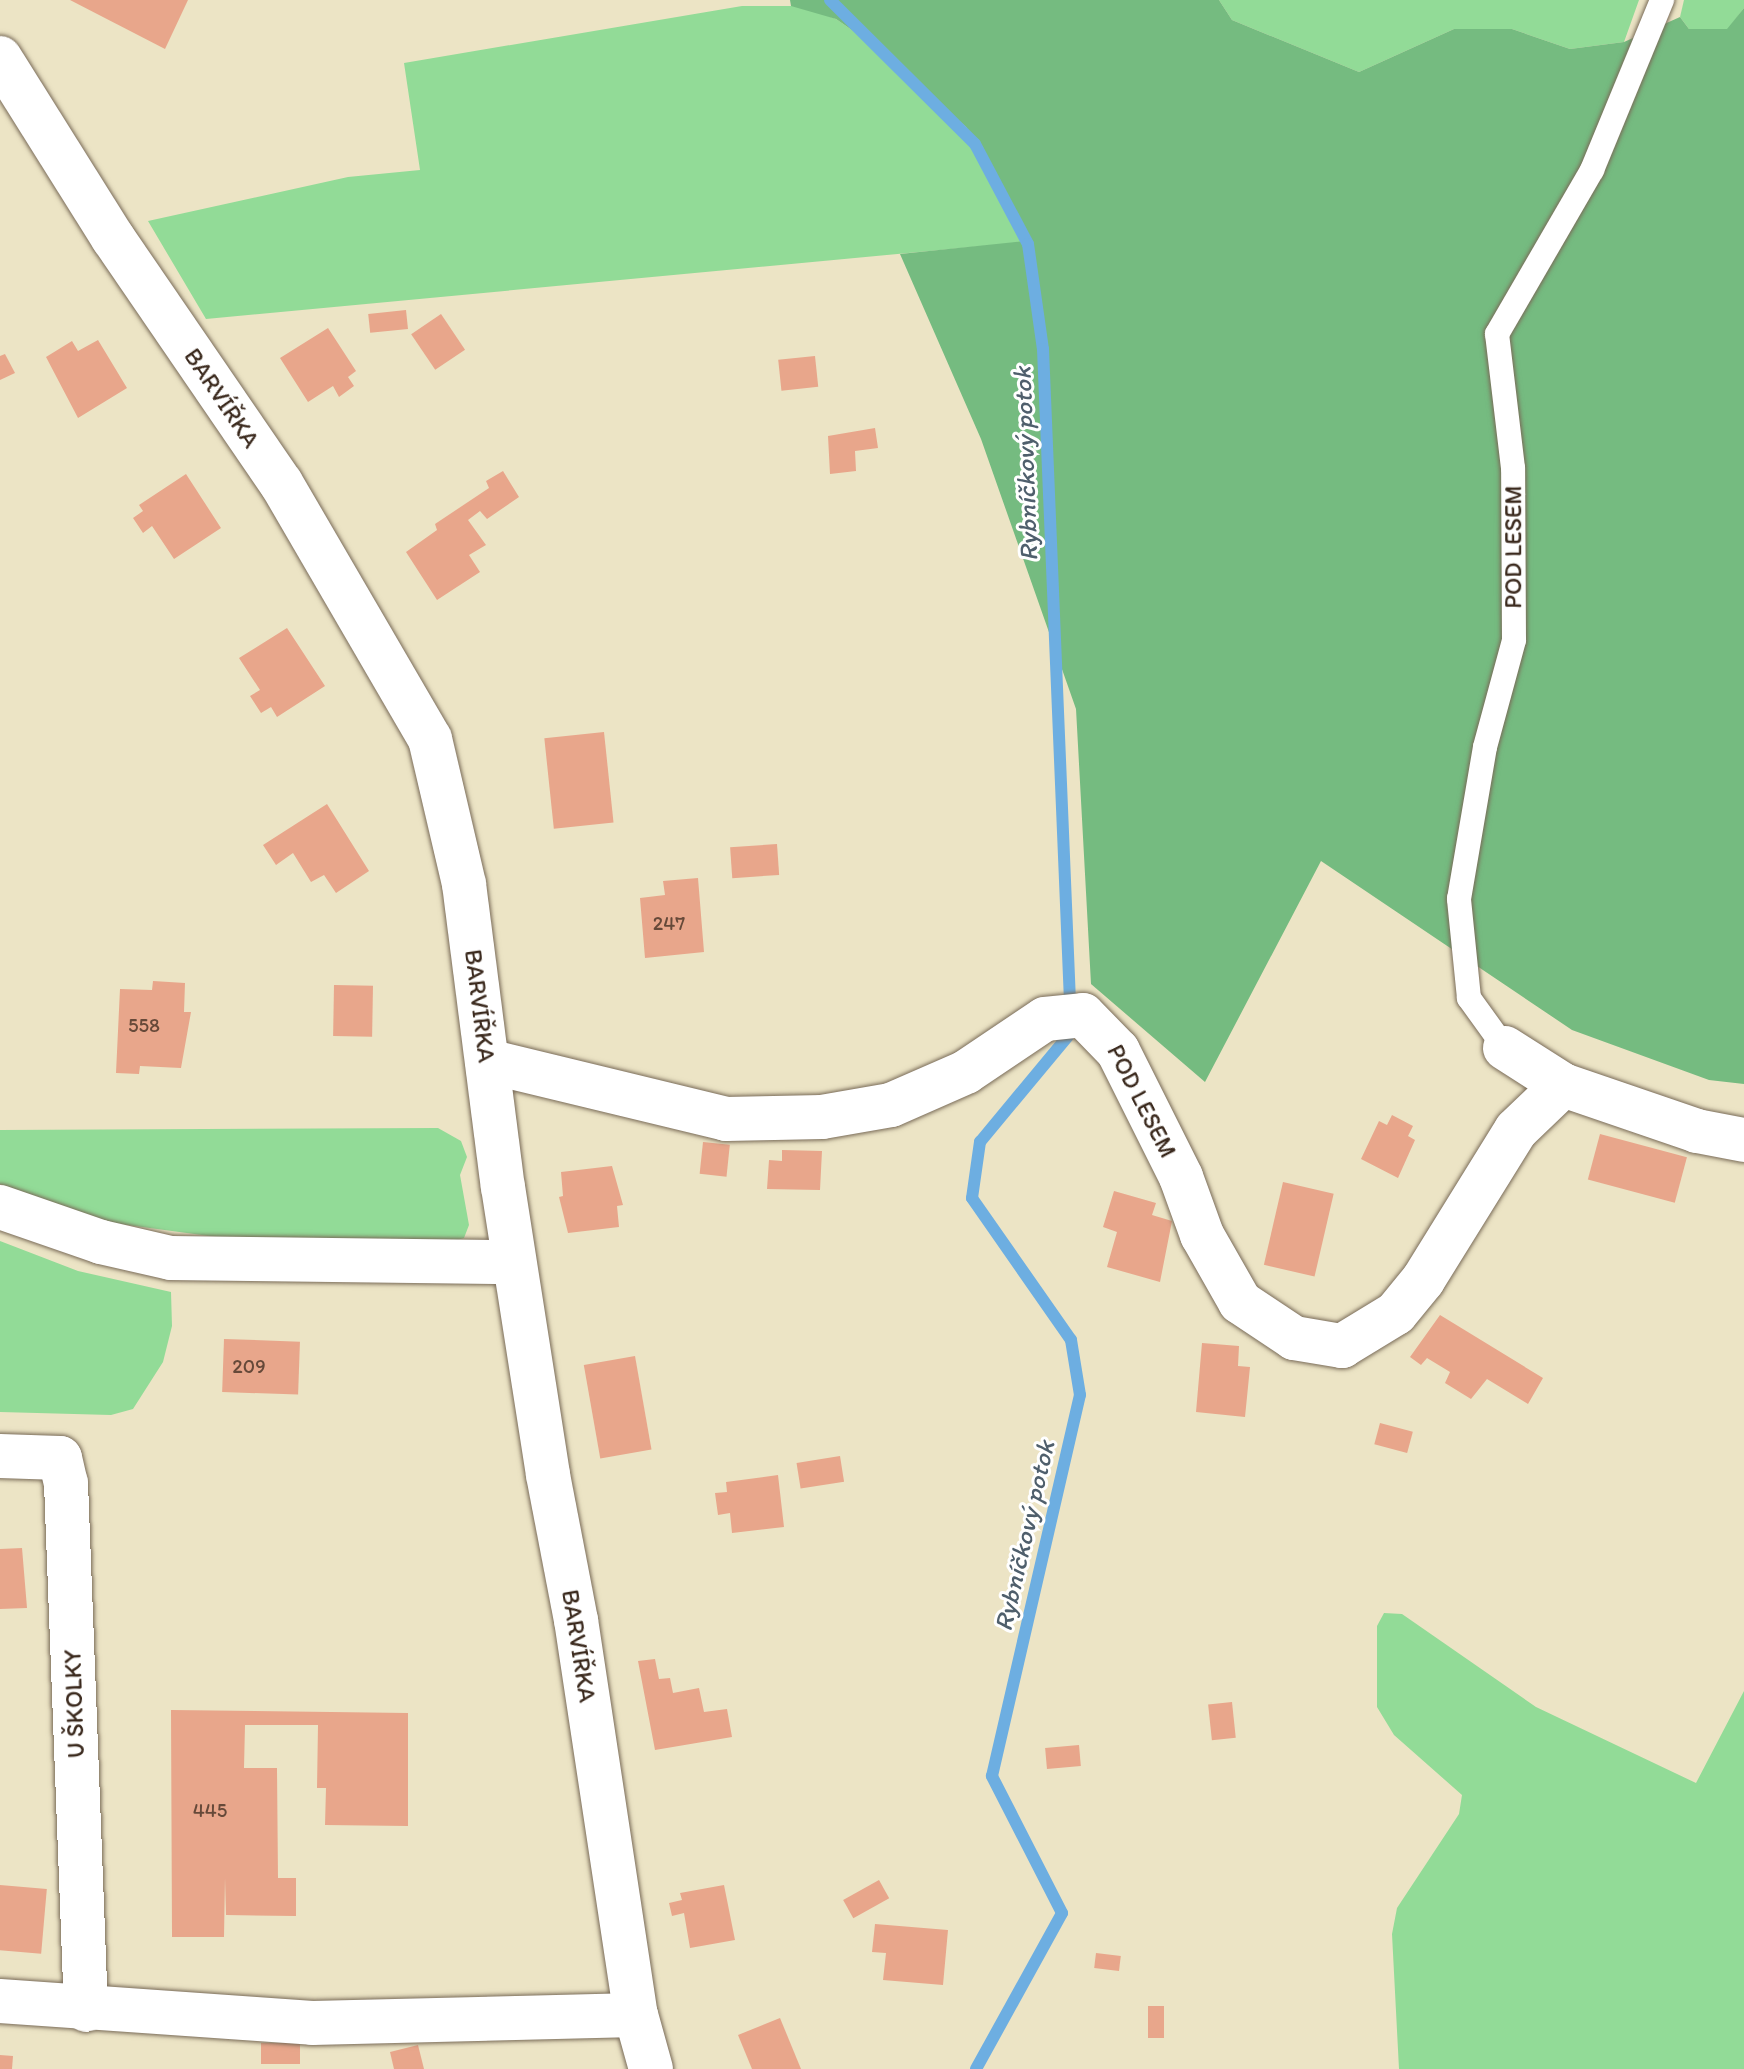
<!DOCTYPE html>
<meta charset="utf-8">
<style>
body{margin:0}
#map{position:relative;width:1744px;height:2069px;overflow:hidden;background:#ece4c5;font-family:Itim,sans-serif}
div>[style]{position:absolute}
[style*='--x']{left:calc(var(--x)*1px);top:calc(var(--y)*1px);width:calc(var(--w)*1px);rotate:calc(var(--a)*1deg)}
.green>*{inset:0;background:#92db97}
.forest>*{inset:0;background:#75bb80}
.stream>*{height:12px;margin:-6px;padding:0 6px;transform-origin:6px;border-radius:6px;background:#6daee1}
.building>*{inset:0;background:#e8a68b;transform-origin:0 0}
.roads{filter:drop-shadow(0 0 2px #796b58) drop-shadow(0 0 2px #796b58)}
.service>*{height:24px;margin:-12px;padding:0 12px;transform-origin:12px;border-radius:12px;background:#fff}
.minor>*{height:44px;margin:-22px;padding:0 22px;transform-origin:22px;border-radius:22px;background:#fff}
span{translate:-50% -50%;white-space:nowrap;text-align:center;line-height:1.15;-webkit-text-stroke:6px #fff;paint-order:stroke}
.number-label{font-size:20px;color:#664939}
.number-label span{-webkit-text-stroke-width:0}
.street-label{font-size:24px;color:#3b2a1e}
.water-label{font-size:26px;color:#4f5f6c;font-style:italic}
</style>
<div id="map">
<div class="green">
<div style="clip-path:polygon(1219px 0,1639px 0,1624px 42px,1570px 49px,1512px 29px,1454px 29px,1359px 72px,1232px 20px)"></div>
<div style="clip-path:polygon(1684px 0,1744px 0,1744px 8px,1728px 29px,1689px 29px,1680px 17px)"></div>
<div style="clip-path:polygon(742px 6px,802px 6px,836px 19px,875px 46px,966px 128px,1007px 197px,1025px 242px,206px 319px,148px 221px,348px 177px,420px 170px,404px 63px)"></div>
<div style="clip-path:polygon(438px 1128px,461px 1141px,467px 1157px,460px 1175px,469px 1225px,464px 1238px,442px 1245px,224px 1238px,105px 1222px,0 1184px,0 1130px)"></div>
<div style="clip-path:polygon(0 1241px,78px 1271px,171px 1292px,172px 1326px,163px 1362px,133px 1409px,111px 1415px,0 1412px)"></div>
<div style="clip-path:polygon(1384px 1613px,1402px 1614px,1536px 1707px,1696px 1783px,1744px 1691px,1744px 2069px,1399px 2069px,1392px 1934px,1397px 1908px,1459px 1814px,1462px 1795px,1394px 1735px,1377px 1707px,1377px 1626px)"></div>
</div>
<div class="forest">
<div style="clip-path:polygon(790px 0,1219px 0,1232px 20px,1359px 72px,1454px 29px,1512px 29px,1570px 49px,1624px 42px,1680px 17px,1689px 29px,1727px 29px,1744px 8px,1744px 1084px,1709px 1080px,1572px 1030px,1321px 861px,1205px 1082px,1091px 984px,1076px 709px,981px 439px,900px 254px,1025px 241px,1007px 197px,966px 127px,875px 46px,836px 19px,791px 6px)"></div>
</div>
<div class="stream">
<div style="--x:830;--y:0;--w:204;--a:44.8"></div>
<div style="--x:975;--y:144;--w:113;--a:62.1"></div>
<div style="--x:1028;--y:244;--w:106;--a:81.9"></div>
<div style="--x:1043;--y:349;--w:652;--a:87.63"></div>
<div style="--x:976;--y:2069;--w:178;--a:-61.1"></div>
<div style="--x:1062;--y:1913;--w:154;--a:-117.1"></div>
<div style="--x:992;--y:1776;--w:391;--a:-77"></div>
<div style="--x:1080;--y:1395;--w:56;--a:-99.3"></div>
<div style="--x:1071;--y:1340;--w:173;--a:-124.9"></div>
<div style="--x:972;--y:1198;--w:57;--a:-81.9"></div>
<div style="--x:980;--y:1142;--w:138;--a:-50.3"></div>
</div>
<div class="building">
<div style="clip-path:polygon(70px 0,188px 0,165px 49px)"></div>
<div style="left:406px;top:310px;width:19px;height:38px;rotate:84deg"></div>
<div style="left:441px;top:314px;width:43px;height:36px;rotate:56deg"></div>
<div style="clip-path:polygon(328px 328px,356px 371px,348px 377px,354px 386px,339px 397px,333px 386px,308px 402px,280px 358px)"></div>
<div style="clip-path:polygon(98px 340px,127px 388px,78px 418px,46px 357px,72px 341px,78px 351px)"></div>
<div style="clip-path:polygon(5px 354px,15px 373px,0 380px,0 356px)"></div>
<div style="left:815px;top:356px;width:31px;height:37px;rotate:84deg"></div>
<div style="clip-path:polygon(875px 428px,878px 448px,855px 451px,856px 471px,830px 474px,828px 436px)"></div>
<div style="clip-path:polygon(503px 471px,519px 497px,487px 519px,480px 511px,468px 520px,486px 545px,469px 555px,480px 572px,437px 600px,406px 552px,437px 530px,435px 524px,489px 488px,486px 481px)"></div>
<div style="clip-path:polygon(186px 474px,221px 528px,174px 559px,152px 526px,143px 533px,133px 518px,143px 511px,139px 505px)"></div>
<div style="clip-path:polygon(287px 628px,325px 686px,277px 717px,271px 707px,261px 713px,250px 696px,260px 690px,239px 658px)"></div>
<div style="left:604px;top:732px;width:91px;height:60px;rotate:84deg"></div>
<div style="clip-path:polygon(327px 804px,369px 871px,336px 893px,324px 875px,311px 882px,293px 853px,276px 865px,263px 845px)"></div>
<div style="left:777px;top:844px;width:31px;height:47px;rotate:86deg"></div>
<div style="clip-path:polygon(698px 878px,704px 952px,645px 958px,640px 898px,665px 895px,663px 881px)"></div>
<div style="clip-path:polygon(153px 981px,185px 983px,184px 1012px,191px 1012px,181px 1068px,140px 1066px,139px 1074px,116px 1073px,120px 989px,152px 990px)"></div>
<div style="left:334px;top:985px;width:39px;height:51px;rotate:1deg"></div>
<div style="clip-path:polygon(1392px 1115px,1413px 1126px,1408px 1136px,1415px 1140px,1398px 1178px,1361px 1159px,1379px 1121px,1387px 1125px)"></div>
<div style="left:1600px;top:1134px;width:90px;height:47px;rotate:15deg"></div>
<div style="left:703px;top:1142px;width:27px;height:32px;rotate:6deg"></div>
<div style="clip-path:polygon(782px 1150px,822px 1151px,820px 1190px,767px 1189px,769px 1160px,782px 1161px)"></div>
<div style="clip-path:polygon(612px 1166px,623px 1205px,617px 1206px,619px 1227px,568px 1233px,559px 1197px,563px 1196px,561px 1172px)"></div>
<div style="left:1283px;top:1182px;width:52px;height:85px;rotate:13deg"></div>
<div style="clip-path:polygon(1114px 1191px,1156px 1203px,1152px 1215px,1172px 1221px,1160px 1282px,1107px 1267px,1117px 1232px,1103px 1227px)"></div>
<div style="clip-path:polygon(1440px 1315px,1543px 1378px,1528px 1404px,1487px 1379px,1471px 1399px,1445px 1383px,1450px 1372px,1427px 1358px,1421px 1365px,1410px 1357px)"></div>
<div style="left:224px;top:1339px;width:76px;height:53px;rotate:2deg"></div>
<div style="clip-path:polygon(1202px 1343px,1239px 1346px,1238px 1366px,1250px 1367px,1245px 1417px,1196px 1412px)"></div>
<div style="left:635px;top:1356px;width:95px;height:52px;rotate:80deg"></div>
<div style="left:1380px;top:1423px;width:34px;height:22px;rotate:15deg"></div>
<div style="left:840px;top:1456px;width:26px;height:44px;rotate:81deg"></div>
<div style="clip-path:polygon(778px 1475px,784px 1527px,732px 1533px,730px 1513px,718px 1515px,715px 1493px,727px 1492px,726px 1482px)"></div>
<div style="clip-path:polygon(22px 1548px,27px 1608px,0 1609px,0 1549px)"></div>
<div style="clip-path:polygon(655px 1659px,659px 1679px,670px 1678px,673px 1693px,699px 1688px,704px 1712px,727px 1709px,732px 1737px,655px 1750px,638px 1661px)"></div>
<div style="left:1232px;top:1702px;width:36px;height:24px;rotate:84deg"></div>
<div style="clip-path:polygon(171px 1710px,408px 1713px,408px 1826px,325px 1825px,326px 1788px,317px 1788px,318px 1725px,245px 1725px,244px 1768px,277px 1768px,278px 1878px,296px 1878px,296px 1916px,226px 1915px,225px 1878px,224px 1937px,172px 1937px)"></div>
<div style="left:1079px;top:1745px;width:21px;height:34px;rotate:85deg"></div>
<div style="left:879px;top:1880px;width:21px;height:41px;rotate:61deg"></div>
<div style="left:0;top:1885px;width:47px;height:65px;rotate:5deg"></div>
<div style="clip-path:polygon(724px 1885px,735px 1940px,690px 1948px,684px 1913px,672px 1916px,669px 1903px,682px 1900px,680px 1893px)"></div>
<div style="clip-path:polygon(875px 1924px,948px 1930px,943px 1985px,883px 1980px,886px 1953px,872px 1952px)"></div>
<div style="left:1096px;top:1953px;width:25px;height:15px;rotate:7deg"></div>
<div style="left:1148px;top:2006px;width:16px;height:32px"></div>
<div style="clip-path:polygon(780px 2018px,801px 2069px,752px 2069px,738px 2035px)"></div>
<div style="left:261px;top:2043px;width:39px;height:21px"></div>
<div style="clip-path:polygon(418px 2045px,424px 2069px,394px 2069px,390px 2052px)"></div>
<div style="clip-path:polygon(0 2055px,13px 2056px,12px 2069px,0 2069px)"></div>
</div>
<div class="roads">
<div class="service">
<div style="--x:1505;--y:1048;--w:62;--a:-125.8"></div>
<div style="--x:1469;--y:998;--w:100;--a:-95.8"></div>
<div style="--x:1459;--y:899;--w:154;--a:-80.3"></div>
<div style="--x:1485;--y:747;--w:111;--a:-74.8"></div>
<div style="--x:1514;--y:640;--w:172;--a:-90.3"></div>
<div style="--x:1513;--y:468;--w:135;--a:-96.8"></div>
<div style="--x:1497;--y:334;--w:190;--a:-59.9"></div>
<div style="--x:1592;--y:170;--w:184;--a:-67.6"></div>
</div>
<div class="minor">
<div style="--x:0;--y:58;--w:213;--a:57.9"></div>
<div style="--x:113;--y:238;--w:297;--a:55.6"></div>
<div style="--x:281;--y:483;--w:296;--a:59.8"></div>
<div style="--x:430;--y:739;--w:149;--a:76.8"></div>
<div style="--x:464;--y:884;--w:305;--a:82.7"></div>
<div style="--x:503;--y:1187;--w:291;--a:81.1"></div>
<div style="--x:548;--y:1475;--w:148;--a:79.1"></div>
<div style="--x:576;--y:1620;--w:400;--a:81.4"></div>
<div style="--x:636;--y:2015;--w:56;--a:74.5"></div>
<div style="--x:1505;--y:1048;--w:69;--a:32.5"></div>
<div style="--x:1563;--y:1085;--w:142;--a:18.9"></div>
<div style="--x:1697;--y:1131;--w:48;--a:10.8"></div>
<div style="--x:487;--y:1061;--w:246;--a:13.6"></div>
<div style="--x:726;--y:1119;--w:96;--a:-1.2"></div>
<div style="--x:822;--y:1117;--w:70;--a:-9.9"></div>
<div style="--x:891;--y:1105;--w:82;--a:-23.7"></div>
<div style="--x:966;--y:1072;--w:95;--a:-33.9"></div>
<div style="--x:1045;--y:1019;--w:38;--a:-6"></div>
<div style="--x:1083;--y:1015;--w:50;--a:45.8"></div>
<div style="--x:1118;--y:1051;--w:141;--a:63.4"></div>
<div style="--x:1181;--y:1177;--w:62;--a:70.1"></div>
<div style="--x:1202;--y:1235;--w:77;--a:60.4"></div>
<div style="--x:1240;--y:1302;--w:65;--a:33.7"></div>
<div style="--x:1294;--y:1338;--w:49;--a:9.5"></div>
<div style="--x:1342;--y:1346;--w:63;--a:-31.4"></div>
<div style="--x:1396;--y:1313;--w:43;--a:-50.7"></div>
<div style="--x:1423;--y:1280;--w:176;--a:-58.2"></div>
<div style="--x:1516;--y:1130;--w:65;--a:-43.8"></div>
<div style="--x:0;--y:1207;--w:107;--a:19.1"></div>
<div style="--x:101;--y:1242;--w:72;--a:12.9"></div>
<div style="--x:171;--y:1258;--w:343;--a:0.7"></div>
<div style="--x:0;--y:1456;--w:60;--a:1.9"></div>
<div style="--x:60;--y:1458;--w:26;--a:77"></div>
<div style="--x:66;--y:1483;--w:527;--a:87.83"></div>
<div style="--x:0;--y:2001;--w:313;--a:4"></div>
<div style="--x:312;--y:2023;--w:324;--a:-1.4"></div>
</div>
</div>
<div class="number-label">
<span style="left:669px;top:923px">247</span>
<span style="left:144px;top:1025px">558</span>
<span style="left:249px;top:1366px">209</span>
<span style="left:210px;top:1810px">445</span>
</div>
<div class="street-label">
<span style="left:222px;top:398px;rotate:56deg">BARVÍŘKA</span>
<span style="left:1513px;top:547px;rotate:-90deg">POD LESEM</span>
<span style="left:480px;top:1006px;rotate:83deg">BARVÍŘKA</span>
<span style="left:1142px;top:1101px;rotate:63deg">POD LESEM</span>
<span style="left:579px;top:1646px;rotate:81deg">BARVÍŘKA</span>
<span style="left:74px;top:1704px;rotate:-92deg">U ŠKOLKY</span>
</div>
<div class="water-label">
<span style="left:1026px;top:464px;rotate:-92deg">Rybníčkový potok</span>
<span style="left:1025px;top:1536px;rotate:-77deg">Rybníčkový potok</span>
</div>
</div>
